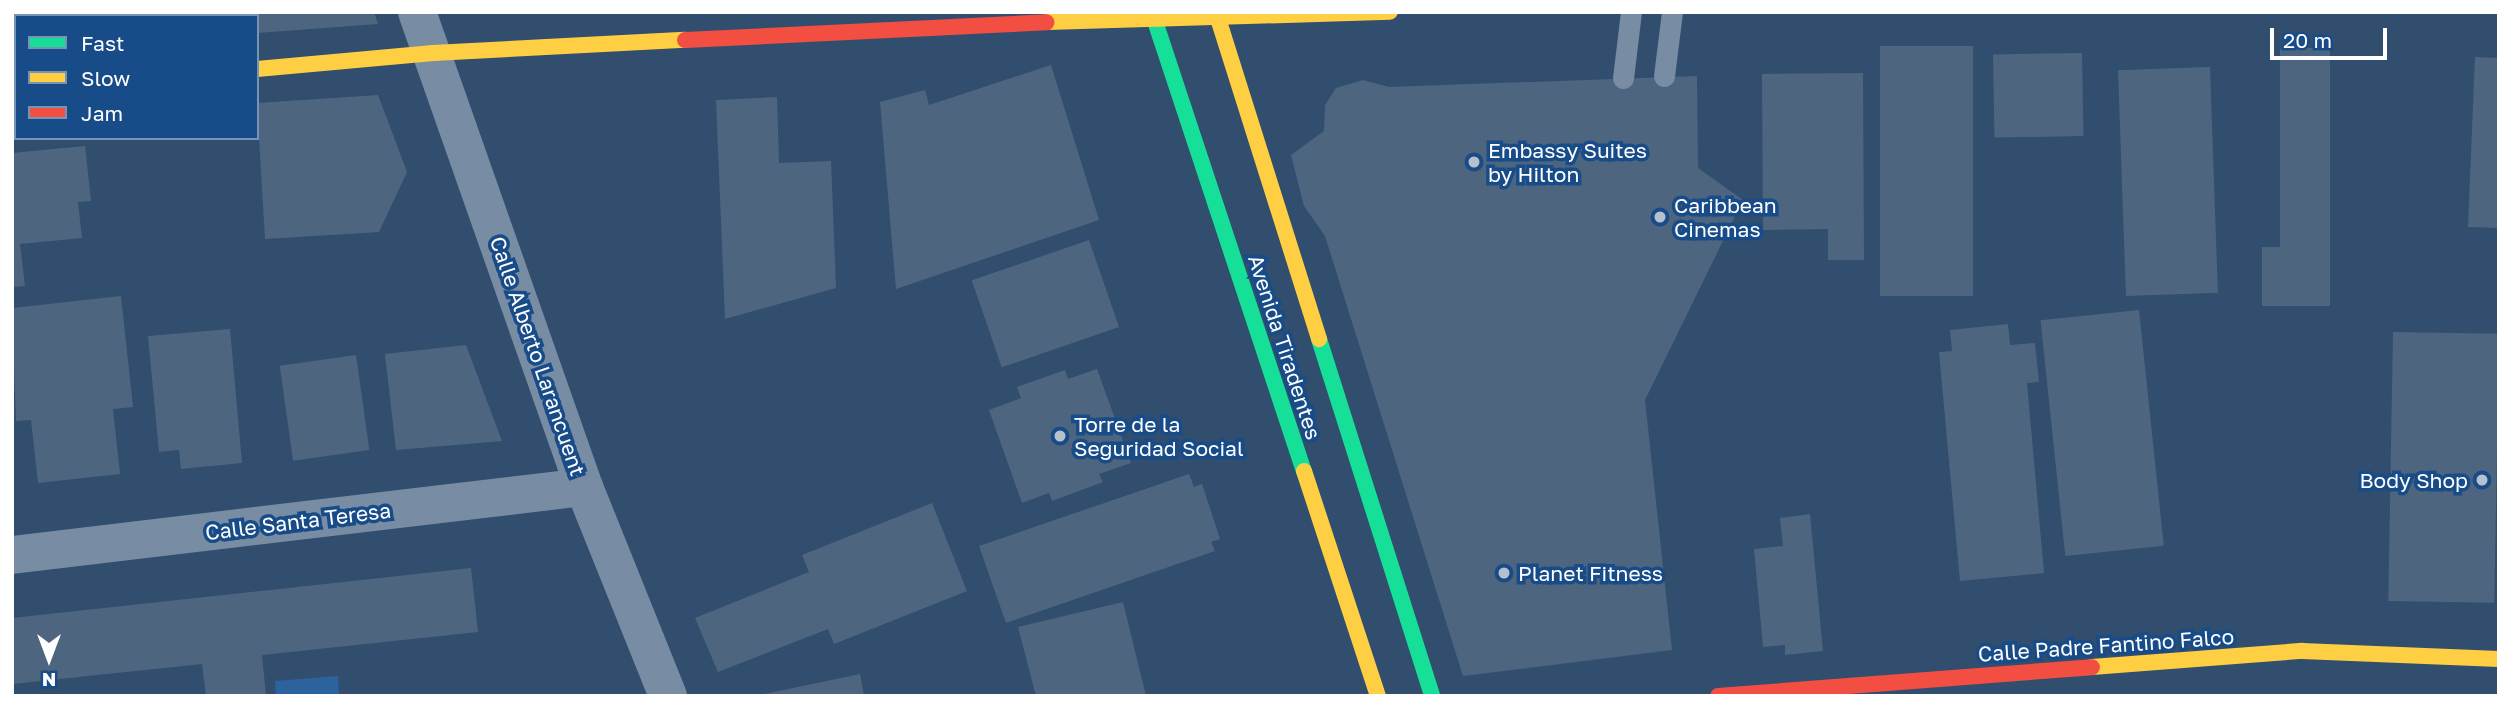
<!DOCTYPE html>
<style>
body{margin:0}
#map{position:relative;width:2511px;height:708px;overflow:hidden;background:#314e6f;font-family:"Golos Text",sans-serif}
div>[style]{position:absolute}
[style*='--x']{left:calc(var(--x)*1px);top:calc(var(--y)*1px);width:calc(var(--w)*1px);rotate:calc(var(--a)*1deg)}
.green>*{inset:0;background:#2c639f}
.building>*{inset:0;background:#4e6580;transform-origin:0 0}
.lane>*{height:21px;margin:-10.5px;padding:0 10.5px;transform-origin:10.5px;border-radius:10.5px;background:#788da4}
.street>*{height:38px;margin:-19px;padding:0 19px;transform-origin:19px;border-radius:19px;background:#788da4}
.fast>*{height:16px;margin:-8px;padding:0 8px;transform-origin:8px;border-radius:8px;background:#16e098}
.slow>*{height:16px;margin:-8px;padding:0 8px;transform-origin:8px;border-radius:8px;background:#ffcf43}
.jam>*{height:16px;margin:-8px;padding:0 8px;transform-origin:8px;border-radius:8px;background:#f24e42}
.dots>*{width:19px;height:19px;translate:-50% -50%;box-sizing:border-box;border:4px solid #184c88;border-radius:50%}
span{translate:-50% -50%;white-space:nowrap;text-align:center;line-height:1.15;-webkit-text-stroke:7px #184c88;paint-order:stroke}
.poi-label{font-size:21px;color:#fff}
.left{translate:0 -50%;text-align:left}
.right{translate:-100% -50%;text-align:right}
.street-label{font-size:21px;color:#fff}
.frame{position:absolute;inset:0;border:14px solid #fff;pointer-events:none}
.legend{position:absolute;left:14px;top:14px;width:245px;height:126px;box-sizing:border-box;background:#184c88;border:2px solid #7494b8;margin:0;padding:9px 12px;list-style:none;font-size:21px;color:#fff}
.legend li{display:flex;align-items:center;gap:14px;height:35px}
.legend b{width:35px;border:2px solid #7494b8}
.north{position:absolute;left:14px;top:624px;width:70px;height:70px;-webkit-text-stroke:5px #184c88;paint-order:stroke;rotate:180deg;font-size:19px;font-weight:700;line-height:28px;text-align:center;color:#fff}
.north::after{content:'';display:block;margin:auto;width:24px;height:32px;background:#fff;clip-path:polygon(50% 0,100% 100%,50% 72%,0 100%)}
.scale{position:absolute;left:2270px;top:28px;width:117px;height:32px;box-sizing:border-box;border:4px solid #fff;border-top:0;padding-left:9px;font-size:21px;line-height:24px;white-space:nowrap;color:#fff;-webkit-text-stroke:5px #184c88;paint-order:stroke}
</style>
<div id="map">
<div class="green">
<div style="clip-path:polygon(338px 676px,339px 696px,276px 696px,275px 681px)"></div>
</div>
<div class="building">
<div style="clip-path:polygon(12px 12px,129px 12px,129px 16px,16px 16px,12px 50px)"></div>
<div style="clip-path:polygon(210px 12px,374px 12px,378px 24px,257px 33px,257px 16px)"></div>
<div style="left:1880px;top:46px;width:93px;height:250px"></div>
<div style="clip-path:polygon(2280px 48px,2330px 48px,2330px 306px,2262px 306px,2262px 247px,2280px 247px)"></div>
<div style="left:2082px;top:53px;width:83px;height:89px;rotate:89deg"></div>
<div style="clip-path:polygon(2475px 57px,2499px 58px,2499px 228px,2468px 227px)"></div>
<div style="clip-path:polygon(1051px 65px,1099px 220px,896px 289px,880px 102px,925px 90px,929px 105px)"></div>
<div style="left:2210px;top:67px;width:226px;height:92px;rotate:88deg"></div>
<div style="clip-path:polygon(1863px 73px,1864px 260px,1828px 260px,1828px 229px,1763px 230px,1762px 74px)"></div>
<div style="clip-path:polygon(1697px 76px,1698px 168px,1743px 200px,1645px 400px,1672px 650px,1463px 676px,1325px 236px,1304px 206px,1291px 155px,1324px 131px,1325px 105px,1336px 88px,1363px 80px,1389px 87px)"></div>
<div style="clip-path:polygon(378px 95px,407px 172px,379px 232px,265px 239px,257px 103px)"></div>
<div style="clip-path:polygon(777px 97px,779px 163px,831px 161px,836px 288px,725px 319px,716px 100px)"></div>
<div style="clip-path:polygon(85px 146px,91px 201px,78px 202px,82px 238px,20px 244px,25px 286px,12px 287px,12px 153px)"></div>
<div style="left:1089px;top:240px;width:92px;height:124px;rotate:71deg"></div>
<div style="clip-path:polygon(121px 296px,133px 407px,113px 409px,120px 474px,38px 483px,31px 420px,16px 421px,12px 308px)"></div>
<div style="left:2139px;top:310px;width:237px;height:99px;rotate:84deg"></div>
<div style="clip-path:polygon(2008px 324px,2010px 345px,2035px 343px,2039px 382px,2027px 383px,2044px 573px,1960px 581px,1939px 352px,1952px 351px,1950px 330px)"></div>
<div style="clip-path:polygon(230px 329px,242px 463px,181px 469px,179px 450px,159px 452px,148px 336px)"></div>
<div style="left:2393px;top:332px;width:106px;height:269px;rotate:1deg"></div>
<div style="clip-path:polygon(466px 345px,502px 441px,396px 450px,385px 354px)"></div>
<div style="left:356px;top:355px;width:96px;height:77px;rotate:82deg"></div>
<div style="clip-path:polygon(1097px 369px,1131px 463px,1099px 474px,1103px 482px,1052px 501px,1049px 493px,1022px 503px,989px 410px,1021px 398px,1017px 387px,1065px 370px,1068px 379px)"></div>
<div style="clip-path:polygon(1189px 474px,1194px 487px,1202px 484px,1220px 539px,1211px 542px,1215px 551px,1006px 623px,979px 546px)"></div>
<div style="clip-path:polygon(932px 503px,967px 591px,834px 644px,828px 629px,718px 672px,695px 618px,809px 572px,802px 555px)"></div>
<div style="clip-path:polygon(1810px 514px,1823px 651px,1785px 655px,1785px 645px,1763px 647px,1754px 549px,1783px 546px,1780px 518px)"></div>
<div style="clip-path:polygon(471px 568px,478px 632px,262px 655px,266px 696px,206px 696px,202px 664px,12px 684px,12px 618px)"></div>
<div style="clip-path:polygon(1123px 602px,1146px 696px,1036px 696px,1018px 627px)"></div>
<div style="clip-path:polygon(860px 674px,864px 696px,760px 696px,760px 695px)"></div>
</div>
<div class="lane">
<div style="--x:1664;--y:76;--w:64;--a:-82.9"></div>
<div style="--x:1623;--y:78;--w:66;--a:-83.1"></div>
</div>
<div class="street">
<div style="--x:417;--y:12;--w:504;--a:70.63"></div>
<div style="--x:584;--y:487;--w:225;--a:68.1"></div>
<div style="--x:12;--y:555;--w:576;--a:-6.78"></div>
</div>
<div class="fast">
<div style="--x:1152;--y:12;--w:484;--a:71.7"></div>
<div style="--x:1319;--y:339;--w:374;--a:72.4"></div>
</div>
<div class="slow">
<div style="--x:1216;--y:12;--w:343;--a:72.5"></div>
<div style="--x:1047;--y:22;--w:343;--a:-1.7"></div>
<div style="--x:257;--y:69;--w:177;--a:-5.2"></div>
<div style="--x:433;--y:53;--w:252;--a:-3"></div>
<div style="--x:1304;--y:471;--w:237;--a:71.8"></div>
<div style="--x:2092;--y:667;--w:211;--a:-4.4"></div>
<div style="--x:2302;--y:651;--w:197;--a:2.3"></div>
</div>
<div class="jam">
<div style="--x:685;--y:40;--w:362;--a:-2.8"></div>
<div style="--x:12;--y:93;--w:4;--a:0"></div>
<div style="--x:1718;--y:696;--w:375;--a:-4.4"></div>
</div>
<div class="dots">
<div style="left:1474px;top:162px;background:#b7c1cd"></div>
<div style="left:1660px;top:217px;background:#b7c1cd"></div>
<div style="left:1060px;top:436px;background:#b7c1cd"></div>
<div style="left:2482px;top:480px;background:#b7c1cd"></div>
<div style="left:1504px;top:573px;background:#b7c1cd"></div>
</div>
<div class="poi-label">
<span class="left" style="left:1488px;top:162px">Embassy Suites<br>by Hilton</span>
<span class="left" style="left:1674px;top:217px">Caribbean<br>Cinemas</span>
<span class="left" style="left:1074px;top:436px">Torre de la<br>Seguridad Social</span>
<span class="right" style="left:2468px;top:480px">Body Shop</span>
<span class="left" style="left:1518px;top:573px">Planet Fitness</span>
</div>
<div class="street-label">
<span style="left:1285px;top:347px;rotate:72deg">Avenida Tiradentes</span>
<span style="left:538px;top:356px;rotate:71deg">Calle Alberto Larancuent</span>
<span style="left:298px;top:521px;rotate:-7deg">Calle Santa Teresa</span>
<span style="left:2106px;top:645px;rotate:-4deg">Calle Padre Fantino Falco</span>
</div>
<div class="frame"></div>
<ul class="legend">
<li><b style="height:9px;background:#16e098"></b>Fast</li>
<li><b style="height:9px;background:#ffcf43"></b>Slow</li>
<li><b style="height:9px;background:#f24e42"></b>Jam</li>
</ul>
<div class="north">N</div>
<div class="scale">20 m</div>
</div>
